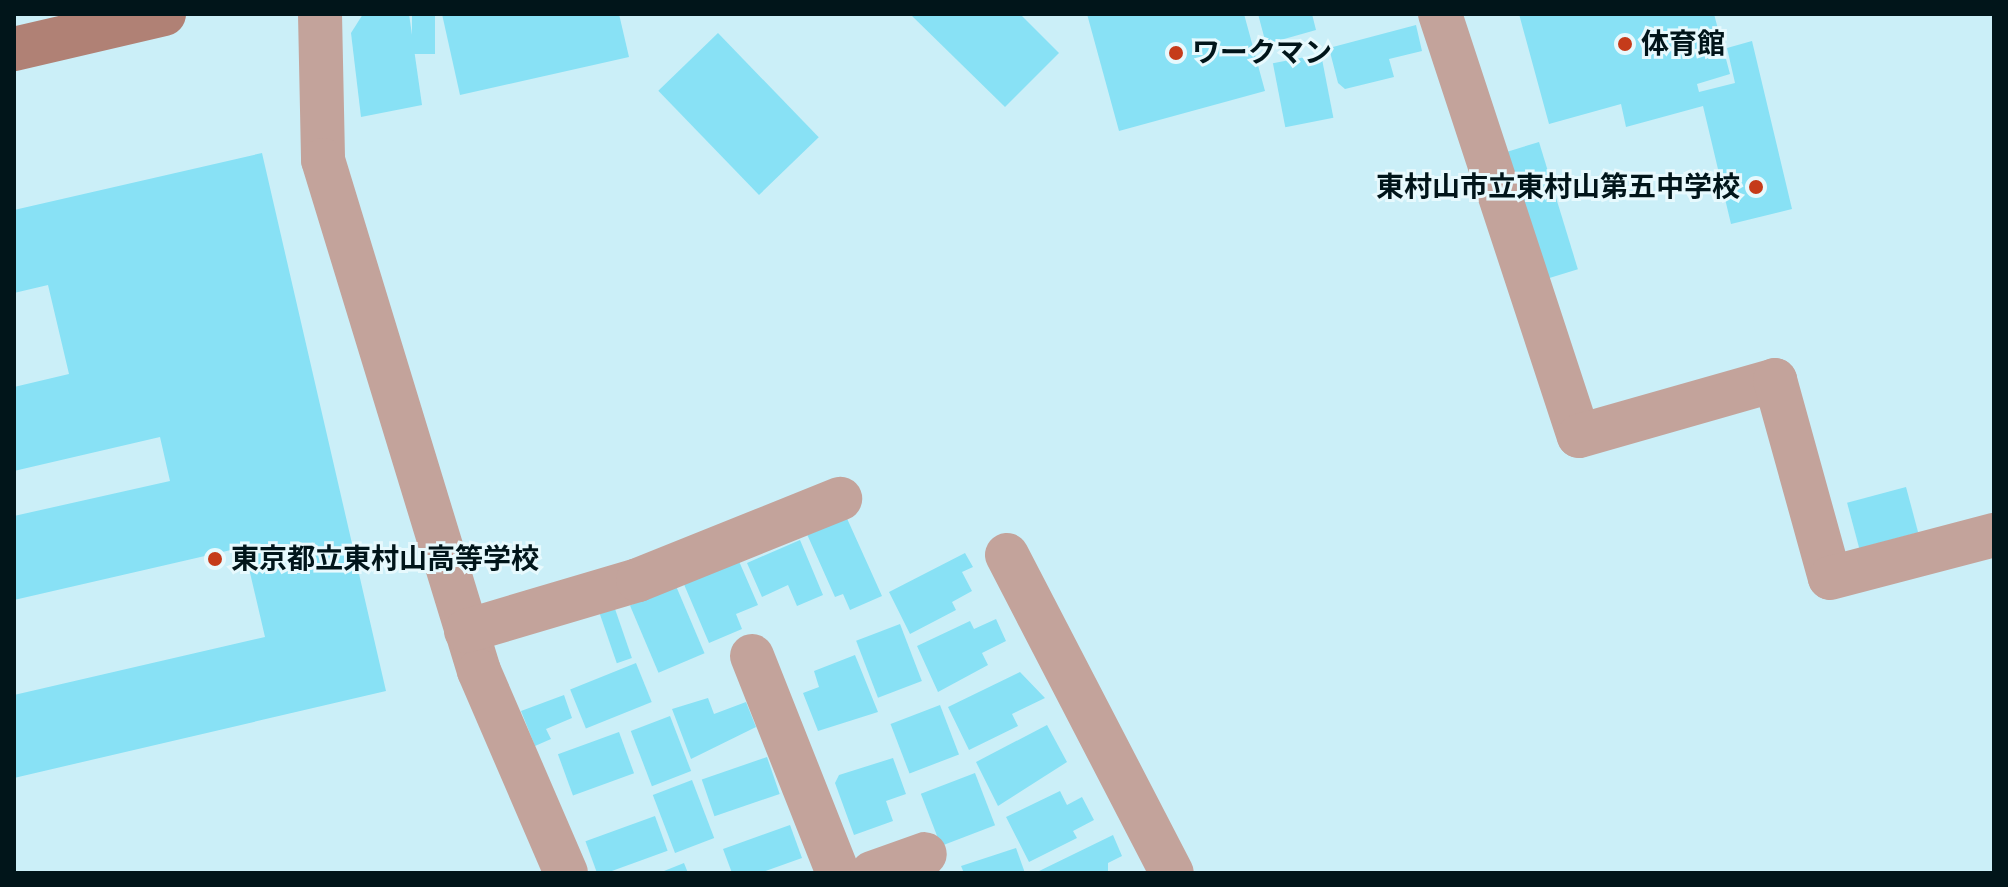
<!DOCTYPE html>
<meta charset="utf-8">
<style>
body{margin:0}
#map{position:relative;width:2008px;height:887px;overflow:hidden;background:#cbeff8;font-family:"Varela Round","Noto Sans JP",sans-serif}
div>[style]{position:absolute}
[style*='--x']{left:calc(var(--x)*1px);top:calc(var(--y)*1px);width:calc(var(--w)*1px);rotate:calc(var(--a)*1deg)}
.building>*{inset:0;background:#88e1f5;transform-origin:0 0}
.street>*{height:44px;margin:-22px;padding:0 22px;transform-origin:22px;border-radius:22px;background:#c3a39b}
.secondary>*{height:44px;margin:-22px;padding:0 22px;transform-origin:22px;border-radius:22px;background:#b08175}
.dots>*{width:22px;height:22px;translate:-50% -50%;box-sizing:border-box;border:4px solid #e7f9fd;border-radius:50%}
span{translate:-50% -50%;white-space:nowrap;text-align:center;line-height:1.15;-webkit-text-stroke:6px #e7f9fd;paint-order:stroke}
.poi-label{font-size:28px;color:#01151a;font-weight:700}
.left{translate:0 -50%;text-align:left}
.right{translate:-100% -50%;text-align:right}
.frame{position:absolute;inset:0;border:16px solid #01151a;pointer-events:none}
</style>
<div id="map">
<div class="building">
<div style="clip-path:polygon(363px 14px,409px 14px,422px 105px,361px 117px,351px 33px)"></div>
<div style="left:412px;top:14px;width:23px;height:40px"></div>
<div style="clip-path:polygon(442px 14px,619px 14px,629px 57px,460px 95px)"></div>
<div style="clip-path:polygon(910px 14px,1020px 14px,1059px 53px,1005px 107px)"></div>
<div style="clip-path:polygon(1087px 14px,1244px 14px,1265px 91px,1119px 131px)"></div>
<div style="clip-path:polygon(1258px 14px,1312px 14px,1316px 30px,1266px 44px)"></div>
<div style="clip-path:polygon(1519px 14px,1714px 14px,1730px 74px,1697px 84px,1699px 92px,1735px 83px,1727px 48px,1752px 41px,1792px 209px,1731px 224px,1703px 106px,1626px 127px,1621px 104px,1549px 124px)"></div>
<div style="clip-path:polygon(1416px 25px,1422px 51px,1389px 59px,1394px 77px,1345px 89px,1338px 83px,1329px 48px)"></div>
<div style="left:718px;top:33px;width:145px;height:83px;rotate:46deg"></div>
<div style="left:1321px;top:54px;width:65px;height:49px;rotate:79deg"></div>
<div style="left:1539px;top:142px;width:133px;height:34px;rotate:73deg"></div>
<div style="clip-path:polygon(262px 153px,386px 691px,14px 778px,14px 695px,265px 637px,244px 547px,14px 600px,14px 516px,170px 481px,160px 437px,14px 471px,14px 387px,69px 374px,48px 285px,14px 293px,14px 210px)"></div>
<div style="left:1906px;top:487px;width:47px;height:61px;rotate:75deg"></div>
<div style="clip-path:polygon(845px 514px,882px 596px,850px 610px,843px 594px,835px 597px,806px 532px)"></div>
<div style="clip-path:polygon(800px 540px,823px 595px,797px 606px,788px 585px,762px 597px,747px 563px)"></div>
<div style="clip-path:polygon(965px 553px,973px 567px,962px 572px,972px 591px,952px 602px,956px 610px,910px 634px,889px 592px)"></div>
<div style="clip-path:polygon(738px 559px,758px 605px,736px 614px,742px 629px,709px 643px,683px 582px)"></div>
<div style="left:676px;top:586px;width:73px;height:50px;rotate:67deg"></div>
<div style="left:614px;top:606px;width:55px;height:16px;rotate:71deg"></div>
<div style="clip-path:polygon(996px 619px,1006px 641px,982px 653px,988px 665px,938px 692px,917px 646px,970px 621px,974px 629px)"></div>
<div style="left:900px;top:624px;width:61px;height:47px;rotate:69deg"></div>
<div style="clip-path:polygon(855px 655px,878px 712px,818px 731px,803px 693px,819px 687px,814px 671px)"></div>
<div style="left:636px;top:663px;width:42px;height:71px;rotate:68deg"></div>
<div style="clip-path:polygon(1020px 672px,1045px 698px,1012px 714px,1018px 726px,969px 750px,948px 707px)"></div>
<div style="clip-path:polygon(564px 695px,572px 718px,546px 729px,551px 739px,535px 746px,521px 711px)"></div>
<div style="clip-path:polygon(708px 698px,714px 714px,746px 702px,756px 727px,691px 759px,672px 709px)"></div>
<div style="left:940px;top:705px;width:53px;height:53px;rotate:69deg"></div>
<div style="left:670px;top:716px;width:59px;height:42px;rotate:69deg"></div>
<div style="clip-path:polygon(1047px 725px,1067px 762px,998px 806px,976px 762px)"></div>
<div style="left:619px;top:732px;width:44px;height:65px;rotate:70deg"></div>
<div style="left:767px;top:757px;width:39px;height:69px;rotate:71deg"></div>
<div style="clip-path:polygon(893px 758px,906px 794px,886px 801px,893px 821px,854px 835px,835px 783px,839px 775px)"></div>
<div style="left:975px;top:773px;width:56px;height:58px;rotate:69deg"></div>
<div style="left:692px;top:780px;width:62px;height:42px;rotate:69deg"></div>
<div style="clip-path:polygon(1060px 791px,1067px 805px,1082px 797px,1094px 820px,1073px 831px,1077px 838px,1029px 862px,1006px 817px)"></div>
<div style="left:655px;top:816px;width:37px;height:74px;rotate:70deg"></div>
<div style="clip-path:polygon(790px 825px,802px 858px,760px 873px,732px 873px,723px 849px)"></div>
<div style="clip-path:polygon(1113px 835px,1122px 856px,1108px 863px,1108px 873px,1035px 873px)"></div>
<div style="clip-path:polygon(1016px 848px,1025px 873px,964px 873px,961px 866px)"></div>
<div style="clip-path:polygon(684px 863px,688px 873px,659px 873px)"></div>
</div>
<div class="street">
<div style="--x:320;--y:14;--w:146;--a:88.8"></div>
<div style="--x:323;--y:160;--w:534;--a:73.02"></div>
<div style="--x:479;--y:671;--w:220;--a:66.7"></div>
<div style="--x:1440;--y:14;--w:444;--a:71.8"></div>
<div style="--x:1579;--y:436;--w:204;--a:-15.9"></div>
<div style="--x:1775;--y:380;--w:205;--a:74.5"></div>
<div style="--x:1830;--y:578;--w:170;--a:-14.7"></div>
<div style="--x:1007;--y:555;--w:358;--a:62.6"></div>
<div style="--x:466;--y:631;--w:179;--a:-16.5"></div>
<div style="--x:638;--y:580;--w:218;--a:-21.9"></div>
<div style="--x:752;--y:656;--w:233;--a:68.4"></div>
<div style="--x:872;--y:873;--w:56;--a:-19.7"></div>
</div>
<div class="secondary">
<div style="--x:14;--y:49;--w:154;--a:-13.1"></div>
</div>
<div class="dots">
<div style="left:1625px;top:44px;background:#c53b1a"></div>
<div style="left:1176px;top:53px;background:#c53b1a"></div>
<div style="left:1756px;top:187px;background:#c53b1a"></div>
<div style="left:215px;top:559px;background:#c53b1a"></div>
</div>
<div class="poi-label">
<span class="left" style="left:1641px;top:44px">体育館</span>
<span class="left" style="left:1192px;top:53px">ワークマン</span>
<span class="right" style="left:1740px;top:187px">東村山市立東村山第五中学校</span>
<span class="left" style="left:231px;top:559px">東京都立東村山高等学校</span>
</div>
<div class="frame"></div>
</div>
